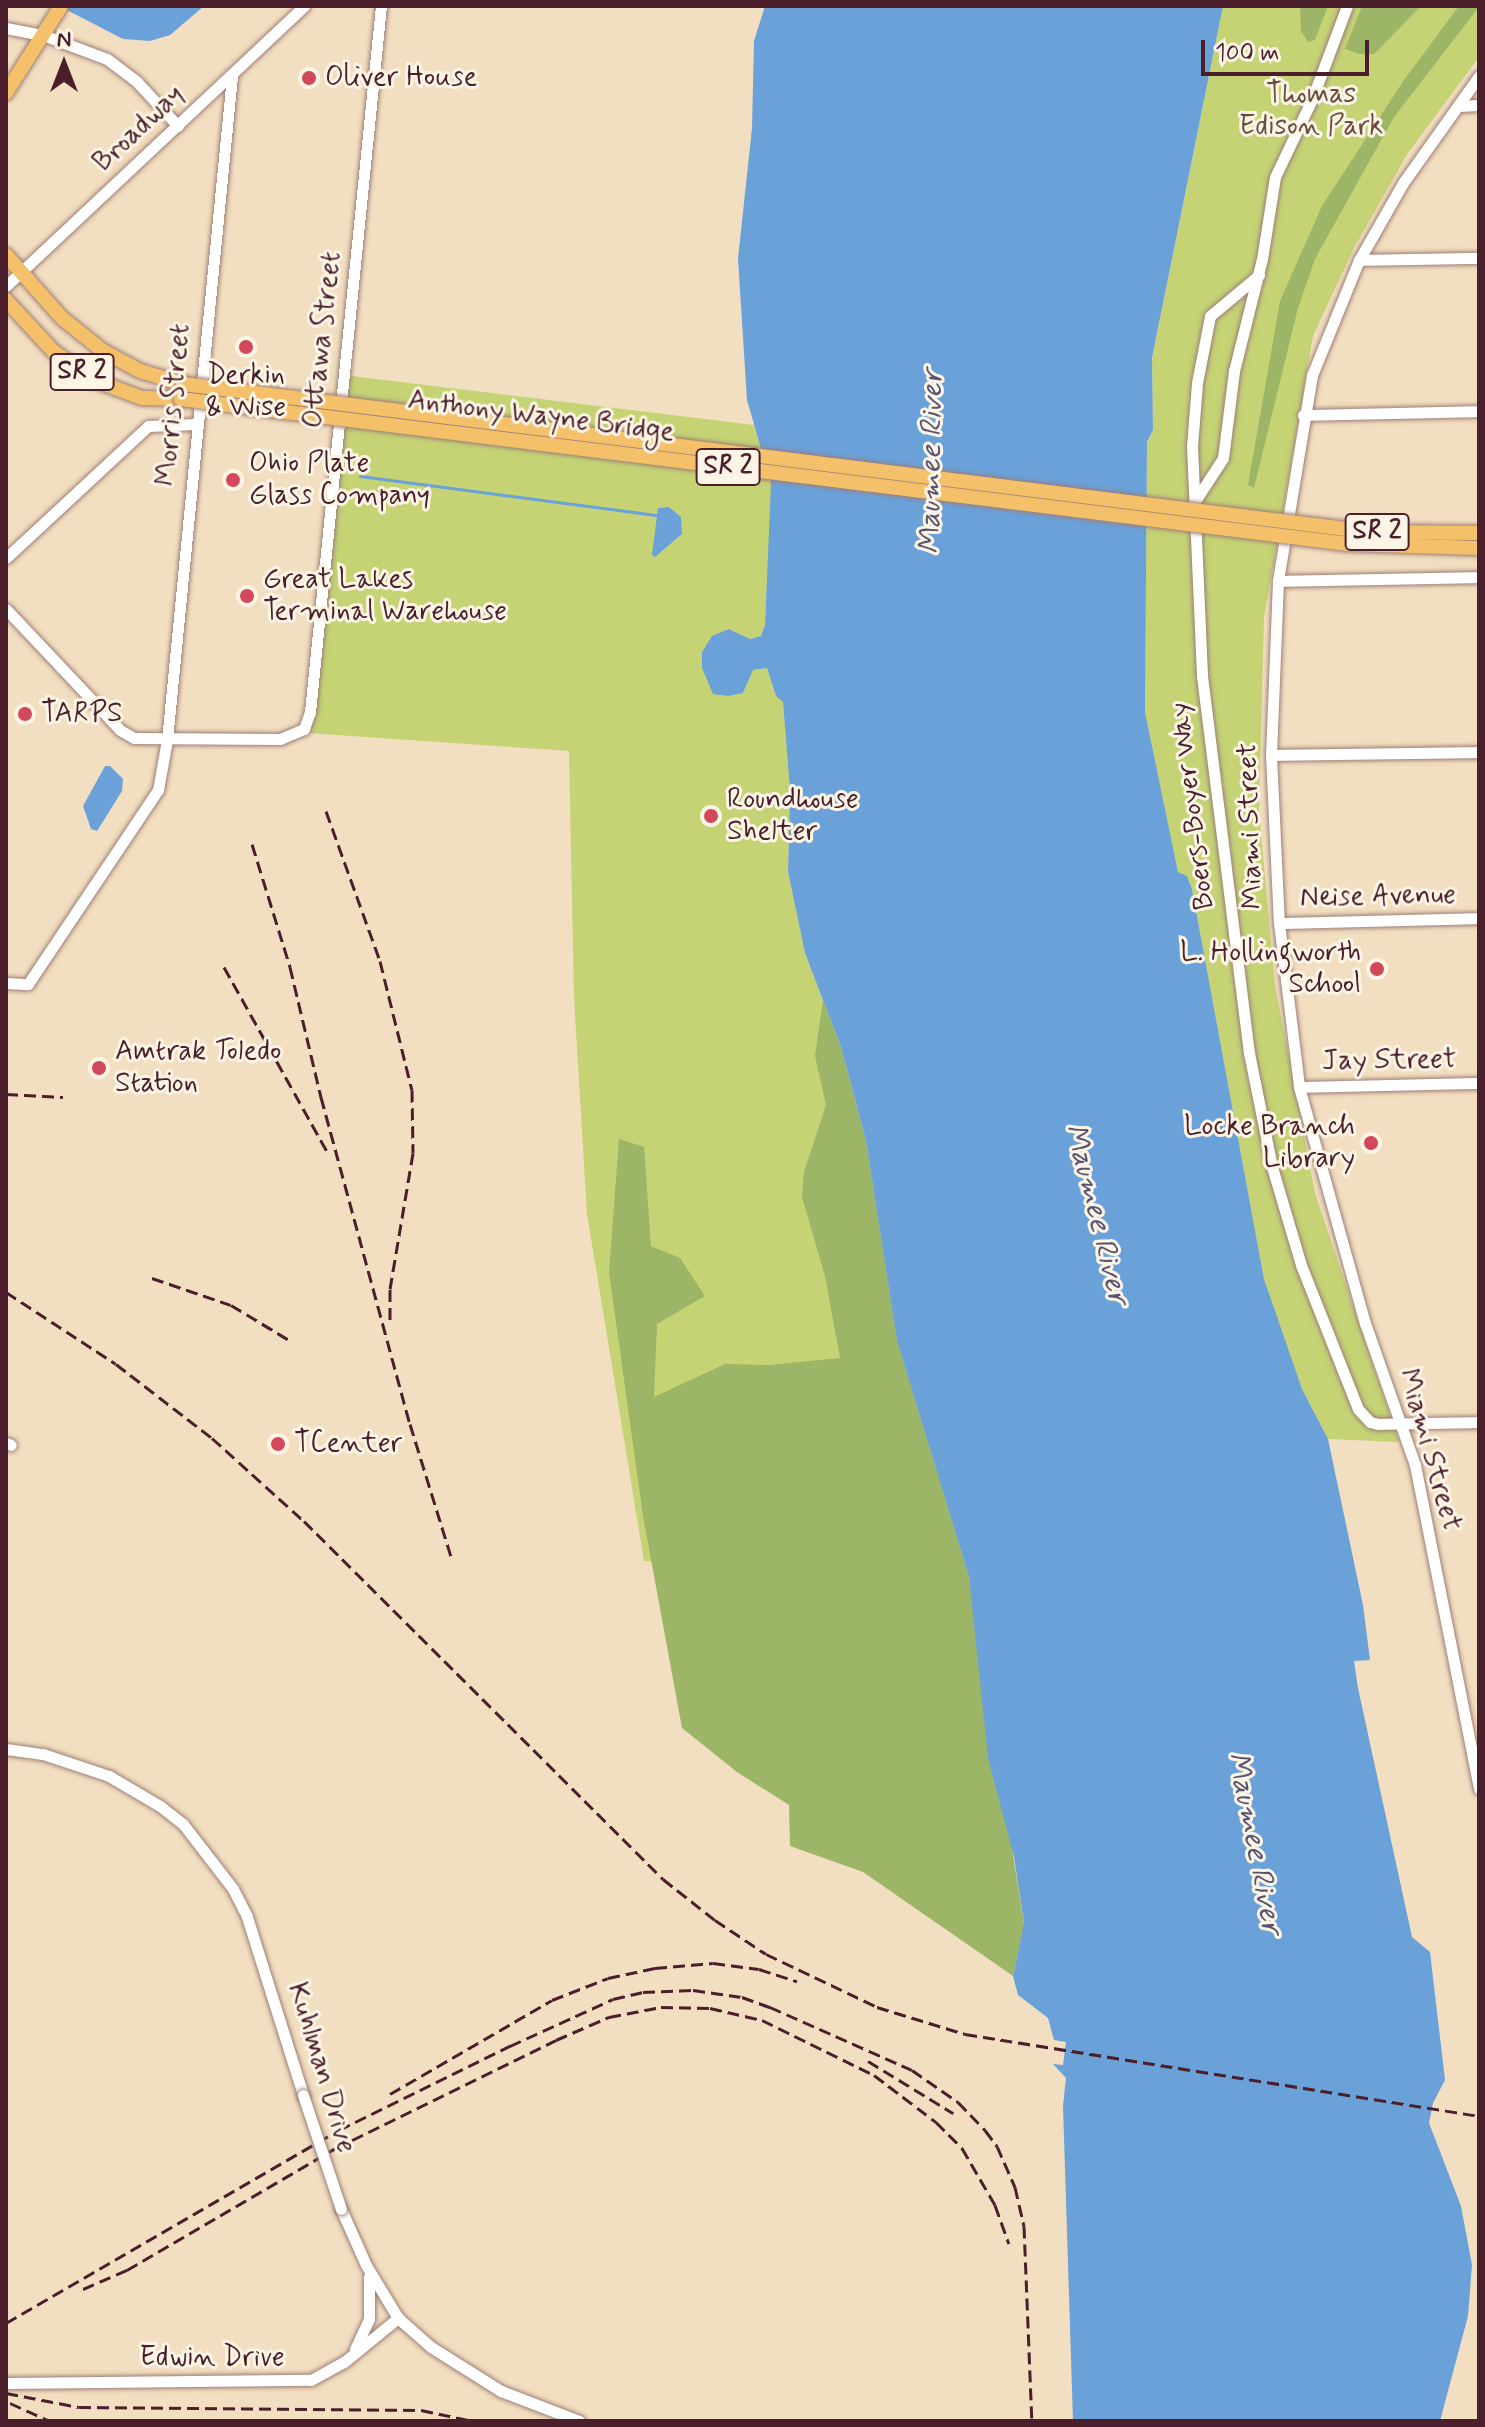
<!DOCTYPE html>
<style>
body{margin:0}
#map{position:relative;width:1485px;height:2427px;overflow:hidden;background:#f2dec0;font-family:Mynerve,sans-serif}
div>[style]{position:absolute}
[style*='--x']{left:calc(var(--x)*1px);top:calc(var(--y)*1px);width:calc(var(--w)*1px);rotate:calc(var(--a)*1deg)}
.green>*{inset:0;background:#c5d375}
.forest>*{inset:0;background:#9cb566}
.water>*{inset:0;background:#6ba1d9}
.stream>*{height:3px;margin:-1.5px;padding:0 1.5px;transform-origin:1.5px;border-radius:1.5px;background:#6ba1d9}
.roads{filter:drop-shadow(0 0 2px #9e7e76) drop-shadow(0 0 2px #9e7e76)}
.minor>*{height:11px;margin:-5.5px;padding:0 5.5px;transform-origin:5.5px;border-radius:5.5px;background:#fff}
.major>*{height:14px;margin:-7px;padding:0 7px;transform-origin:7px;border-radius:7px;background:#f4c16a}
.rail>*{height:3px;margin-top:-1.5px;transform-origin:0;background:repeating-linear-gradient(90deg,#4a1f2b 0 12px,transparent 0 18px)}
.bridges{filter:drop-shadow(0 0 2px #9e7e76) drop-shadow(0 0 2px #9e7e76)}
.minor-bridge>*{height:11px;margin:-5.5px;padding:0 5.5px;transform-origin:5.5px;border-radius:5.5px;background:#fff}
.major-bridge>*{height:14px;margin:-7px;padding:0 7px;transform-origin:7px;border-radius:7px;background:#f4c16a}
.dots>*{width:22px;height:22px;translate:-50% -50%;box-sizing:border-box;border:4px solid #fcf5e5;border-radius:50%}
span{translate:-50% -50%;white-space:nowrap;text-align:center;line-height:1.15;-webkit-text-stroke:6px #fcf5e5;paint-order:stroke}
.shield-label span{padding:2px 6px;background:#fcf5e5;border:2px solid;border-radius:6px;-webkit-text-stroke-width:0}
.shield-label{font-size:26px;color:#4a1f2b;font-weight:700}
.poi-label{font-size:28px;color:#4a1f2b}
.left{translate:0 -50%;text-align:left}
.right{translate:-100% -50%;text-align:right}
.park-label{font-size:28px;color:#694c3e}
.street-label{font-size:28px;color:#4a1f2b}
.water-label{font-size:30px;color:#575371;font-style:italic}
.frame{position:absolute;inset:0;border:8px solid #4a1f2b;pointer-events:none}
.north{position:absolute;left:24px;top:24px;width:80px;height:80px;-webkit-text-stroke:6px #fcf5e5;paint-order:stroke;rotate:0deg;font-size:22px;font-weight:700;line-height:32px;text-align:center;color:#4a1f2b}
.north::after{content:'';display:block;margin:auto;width:28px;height:36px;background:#4a1f2b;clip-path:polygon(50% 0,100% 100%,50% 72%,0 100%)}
.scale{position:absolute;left:1201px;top:40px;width:168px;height:36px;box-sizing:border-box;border:4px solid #4a1f2b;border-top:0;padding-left:10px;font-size:24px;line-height:28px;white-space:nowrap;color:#4a1f2b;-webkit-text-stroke:6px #fcf5e5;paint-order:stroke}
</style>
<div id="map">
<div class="green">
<div style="clip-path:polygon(1223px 6px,1479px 6px,1479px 57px,1408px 153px,1354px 248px,1313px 336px,1264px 618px,1259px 811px,1275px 985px,1315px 1193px,1399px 1442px,1328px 1439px,1302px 1389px,1282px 1334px,1264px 1279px,1192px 889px,1187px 876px,1178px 873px,1145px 712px,1147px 442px,1153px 430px,1152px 359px)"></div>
<div style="clip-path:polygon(343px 375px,754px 425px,772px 482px,765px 625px,761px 636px,749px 639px,729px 629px,743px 693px,753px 670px,767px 668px,776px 696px,783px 702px,790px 791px,788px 872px,805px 953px,841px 1047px,969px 1577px,644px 1561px,587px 1214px,574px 998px,569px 751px,308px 733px)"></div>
</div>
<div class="forest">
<div style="clip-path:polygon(1300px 6px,1328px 6px,1315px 40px,1308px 42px,1301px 31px)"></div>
<div style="clip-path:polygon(1362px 6px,1421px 6px,1374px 54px,1360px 54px,1345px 49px)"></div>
<div style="clip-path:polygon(1459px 6px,1479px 7px,1394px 117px,1315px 259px,1298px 308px,1254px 488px,1248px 485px,1280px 301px,1322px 206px,1404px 80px)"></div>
<div style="clip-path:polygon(823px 1000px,841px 1047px,866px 1141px,897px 1341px,969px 1577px,1024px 1924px,1013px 1976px,863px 1872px,790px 1846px,789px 1805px,737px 1772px,682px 1728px,643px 1516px,609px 1272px,619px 1139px,644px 1147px,651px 1246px,680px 1258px,705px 1296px,657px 1324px,654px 1397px,725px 1364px,768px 1365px,840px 1358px,825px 1276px,802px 1197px,804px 1172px,826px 1105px,815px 1056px)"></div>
</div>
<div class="water">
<div style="clip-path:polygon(59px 6px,204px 6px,170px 35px,150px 41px,123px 39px)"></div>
<div style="clip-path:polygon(765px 6px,1223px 6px,1152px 358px,1153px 430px,1147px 442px,1145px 712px,1178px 872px,1187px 876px,1192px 889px,1264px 1279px,1302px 1389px,1328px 1439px,1363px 1605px,1370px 1660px,1354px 1661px,1358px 1688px,1412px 1937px,1430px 1952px,1445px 2080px,1433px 2103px,1429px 2123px,1461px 2206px,1472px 2265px,1468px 2316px,1440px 2421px,1073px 2421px,1063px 2106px,1066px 2078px,1053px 2064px,1063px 2065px,1066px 2042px,1054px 2040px,1048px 2018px,1018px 1995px,1013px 1976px,1024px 1923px,1014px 1857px,988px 1758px,969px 1577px,897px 1341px,866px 1141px,841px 1047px,805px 953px,788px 872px,790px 791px,783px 702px,776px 696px,767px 668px,753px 670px,743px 693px,728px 696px,713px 694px,702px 668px,702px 652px,712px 636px,729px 629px,750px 639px,761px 636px,765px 625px,771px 483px,747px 400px,738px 259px,752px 128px,754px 41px)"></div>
<div style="clip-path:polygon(669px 507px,681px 517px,682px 534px,655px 557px,652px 555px,658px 508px)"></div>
<div style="clip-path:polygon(105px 766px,110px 766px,123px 779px,122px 791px,97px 831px,91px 829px,83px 806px)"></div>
</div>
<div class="stream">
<div style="--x:360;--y:476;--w:300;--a:7.5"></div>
</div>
<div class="roads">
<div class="minor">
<div style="--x:6;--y:28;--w:38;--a:11"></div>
<div style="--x:43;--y:35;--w:68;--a:20.6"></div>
<div style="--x:107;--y:59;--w:38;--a:37"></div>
<div style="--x:137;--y:82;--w:60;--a:47"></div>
<div style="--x:1479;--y:76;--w:131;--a:125.4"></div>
<div style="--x:1403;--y:183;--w:89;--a:119.7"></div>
<div style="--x:1359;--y:260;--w:124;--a:112.2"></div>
<div style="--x:1312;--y:375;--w:209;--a:99.4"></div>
<div style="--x:1278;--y:581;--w:174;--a:92.3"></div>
<div style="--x:1271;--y:755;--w:168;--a:87.3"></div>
<div style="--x:1279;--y:923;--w:165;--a:83"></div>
<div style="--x:1299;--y:1087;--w:245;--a:74.4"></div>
<div style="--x:1365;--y:1323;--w:151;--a:70.6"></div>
<div style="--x:1415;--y:1465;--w:330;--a:78.8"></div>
<div style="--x:1458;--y:106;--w:21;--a:-3"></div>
<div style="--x:1359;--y:260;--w:120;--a:-1"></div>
<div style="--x:1259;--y:275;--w:64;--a:140.1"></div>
<div style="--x:1210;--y:316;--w:68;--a:101"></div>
<div style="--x:1197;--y:383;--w:63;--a:94.5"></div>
<div style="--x:1192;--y:446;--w:230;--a:87.5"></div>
<div style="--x:1202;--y:676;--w:380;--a:82.9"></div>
<div style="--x:1249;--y:1053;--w:116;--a:78.6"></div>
<div style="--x:1272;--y:1167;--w:102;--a:73.5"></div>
<div style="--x:1301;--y:1265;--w:155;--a:68.4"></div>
<div style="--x:1358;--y:1409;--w:18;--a:47"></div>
<div style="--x:1370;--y:1422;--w:8;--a:14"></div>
<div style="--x:1378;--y:1424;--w:101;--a:-1.1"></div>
<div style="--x:6;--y:286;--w:409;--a:-43.2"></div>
<div style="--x:1303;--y:415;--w:176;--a:-1.3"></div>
<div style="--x:1195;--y:501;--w:51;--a:-56.9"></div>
<div style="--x:1223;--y:458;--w:88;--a:-82.8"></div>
<div style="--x:1234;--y:371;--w:115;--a:-76"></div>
<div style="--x:1262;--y:259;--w:83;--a:-81"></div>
<div style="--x:1275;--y:177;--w:86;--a:-64.6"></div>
<div style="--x:1312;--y:99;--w:99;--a:-69.4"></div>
<div style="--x:6;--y:558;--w:194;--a:-42.9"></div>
<div style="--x:148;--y:426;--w:48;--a:-2.4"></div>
<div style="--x:1278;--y:581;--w:201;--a:-1.1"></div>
<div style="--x:6;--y:609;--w:166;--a:46.7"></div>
<div style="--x:120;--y:730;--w:16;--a:30"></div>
<div style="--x:134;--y:738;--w:146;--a:0.4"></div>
<div style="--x:280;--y:739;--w:26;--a:-23"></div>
<div style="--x:304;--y:729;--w:18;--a:-71"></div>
<div style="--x:310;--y:712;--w:710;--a:-84.26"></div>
<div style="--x:1271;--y:755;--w:208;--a:-0.8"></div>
<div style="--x:1279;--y:923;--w:200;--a:-1.4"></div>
<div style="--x:6;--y:983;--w:22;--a:3"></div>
<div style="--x:28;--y:984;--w:234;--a:-56.2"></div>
<div style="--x:158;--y:790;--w:51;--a:-79.8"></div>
<div style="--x:167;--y:740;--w:667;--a:-84.41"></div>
<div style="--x:1299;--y:1087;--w:180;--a:-1.3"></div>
<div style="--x:6;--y:1443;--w:5;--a:22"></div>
<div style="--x:6;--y:1749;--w:37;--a:8"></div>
<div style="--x:43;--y:1754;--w:70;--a:18.4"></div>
<div style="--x:109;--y:1776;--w:59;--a:30.5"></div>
<div style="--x:160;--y:1806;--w:29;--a:38"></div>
<div style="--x:183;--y:1824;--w:82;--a:52.4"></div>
<div style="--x:233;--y:1889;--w:31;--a:63"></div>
<div style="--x:247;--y:1917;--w:187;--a:72.5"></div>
<div style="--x:341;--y:2209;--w:61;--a:65.9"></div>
<div style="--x:366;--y:2265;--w:62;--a:58.9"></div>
<div style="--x:398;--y:2318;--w:44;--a:41.3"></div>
<div style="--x:431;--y:2347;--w:83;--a:32.2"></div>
<div style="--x:501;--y:2391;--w:84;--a:21"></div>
<div style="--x:355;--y:2349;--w:33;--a:-65"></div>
<div style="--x:369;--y:2319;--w:42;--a:-90"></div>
<div style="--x:6;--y:2383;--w:305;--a:-0.6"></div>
<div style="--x:311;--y:2380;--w:38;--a:-29"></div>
<div style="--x:344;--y:2362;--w:70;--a:-39.2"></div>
</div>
<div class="major">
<div style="--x:6;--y:93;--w:103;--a:-57.7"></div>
<div style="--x:6;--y:255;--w:84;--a:48.4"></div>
<div style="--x:62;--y:318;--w:53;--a:38.8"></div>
<div style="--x:103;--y:351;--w:42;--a:28.4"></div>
<div style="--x:140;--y:371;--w:45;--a:16.8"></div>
<div style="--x:6;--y:300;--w:69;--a:47.3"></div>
<div style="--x:53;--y:351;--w:50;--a:35.3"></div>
<div style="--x:94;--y:380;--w:51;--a:20.6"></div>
<div style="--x:142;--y:398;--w:39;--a:1"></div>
</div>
</div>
<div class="rail">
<div style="--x:326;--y:811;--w:159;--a:70.2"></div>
<div style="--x:380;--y:961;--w:133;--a:76.1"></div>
<div style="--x:412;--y:1090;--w:63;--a:89.1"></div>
<div style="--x:413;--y:1153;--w:138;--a:99.6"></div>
<div style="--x:390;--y:1289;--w:35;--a:90"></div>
<div style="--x:252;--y:844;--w:129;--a:72.8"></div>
<div style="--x:290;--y:967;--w:134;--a:76.6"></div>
<div style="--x:321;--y:1097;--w:339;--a:74.8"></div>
<div style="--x:410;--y:1424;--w:142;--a:72.8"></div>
<div style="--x:224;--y:967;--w:215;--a:60.8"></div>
<div style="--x:6;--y:1094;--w:57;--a:3"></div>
<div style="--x:152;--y:1278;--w:83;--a:18.9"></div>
<div style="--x:231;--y:1305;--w:68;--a:31.1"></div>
<div style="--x:6;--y:1292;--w:131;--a:33.2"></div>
<div style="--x:116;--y:1364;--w:121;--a:37.6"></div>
<div style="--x:212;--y:1438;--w:124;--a:42.1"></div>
<div style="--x:304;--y:1521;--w:507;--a:44.92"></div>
<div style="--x:663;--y:1879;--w:66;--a:38.3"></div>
<div style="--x:715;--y:1920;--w:61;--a:33.7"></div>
<div style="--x:766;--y:1954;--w:123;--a:25.5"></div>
<div style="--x:877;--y:2007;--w:92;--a:17.1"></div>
<div style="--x:965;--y:2034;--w:520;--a:9.06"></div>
<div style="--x:868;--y:2061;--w:100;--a:31.5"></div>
<div style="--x:390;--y:2094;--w:187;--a:-30.1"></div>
<div style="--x:552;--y:2000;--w:60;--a:-21.4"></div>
<div style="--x:608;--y:1978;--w:48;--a:-12"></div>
<div style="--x:655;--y:1968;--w:58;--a:-4.9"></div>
<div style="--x:713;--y:1963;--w:46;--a:7.4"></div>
<div style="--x:759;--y:1969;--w:40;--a:18"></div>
<div style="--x:83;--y:2289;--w:48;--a:-23.4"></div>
<div style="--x:127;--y:2270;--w:242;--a:-30.3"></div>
<div style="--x:336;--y:2148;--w:245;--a:-26.1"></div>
<div style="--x:556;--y:2040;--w:58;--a:-23.5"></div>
<div style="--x:609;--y:2017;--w:53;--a:-10.9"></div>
<div style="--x:661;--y:2007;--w:49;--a:1.2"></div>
<div style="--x:710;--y:2008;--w:53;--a:13"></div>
<div style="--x:762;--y:2020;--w:125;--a:26.2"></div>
<div style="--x:874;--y:2075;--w:78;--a:37.2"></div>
<div style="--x:936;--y:2122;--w:37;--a:45"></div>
<div style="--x:962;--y:2148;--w:66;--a:59.9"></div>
<div style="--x:995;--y:2205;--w:41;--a:70.3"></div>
<div style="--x:6;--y:2323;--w:385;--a:-30.1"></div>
<div style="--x:339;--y:2130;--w:191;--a:-26.2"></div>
<div style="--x:510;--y:2046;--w:113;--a:-24.5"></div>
<div style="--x:613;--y:1999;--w:31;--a:-13"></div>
<div style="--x:643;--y:1992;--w:50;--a:-2.3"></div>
<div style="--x:693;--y:1990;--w:49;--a:8.1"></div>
<div style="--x:742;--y:1997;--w:30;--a:20"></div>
<div style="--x:770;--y:2007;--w:155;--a:23.9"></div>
<div style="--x:912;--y:2070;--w:56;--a:34.8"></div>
<div style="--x:958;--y:2102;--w:39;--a:46"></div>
<div style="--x:985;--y:2130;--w:20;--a:53"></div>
<div style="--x:997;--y:2146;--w:45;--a:66.3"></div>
<div style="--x:1015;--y:2187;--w:40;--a:77"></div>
<div style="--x:1024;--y:2226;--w:195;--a:87.7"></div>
<div style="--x:6;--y:2393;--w:74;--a:10.9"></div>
<div style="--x:79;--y:2407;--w:342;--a:0.5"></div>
<div style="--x:421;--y:2410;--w:53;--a:11.9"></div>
<div style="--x:10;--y:2403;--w:44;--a:24.2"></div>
</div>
<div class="bridges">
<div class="minor-bridge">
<div style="--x:303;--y:2095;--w:120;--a:71.6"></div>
</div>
<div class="major-bridge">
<div style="--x:183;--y:384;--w:1196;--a:7.11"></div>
<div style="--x:1370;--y:532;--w:109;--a:0.5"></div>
<div style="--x:181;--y:399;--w:1176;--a:7.08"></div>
<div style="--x:1348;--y:544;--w:131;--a:1.7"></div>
</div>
</div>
<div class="dots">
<div style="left:309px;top:78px;background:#d1495b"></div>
<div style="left:246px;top:347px;background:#d1495b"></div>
<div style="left:233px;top:480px;background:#d1495b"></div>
<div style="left:247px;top:596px;background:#d1495b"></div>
<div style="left:25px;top:714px;background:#d1495b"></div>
<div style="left:711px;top:816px;background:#d1495b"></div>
<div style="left:1377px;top:969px;background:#d1495b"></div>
<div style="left:99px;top:1068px;background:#d1495b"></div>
<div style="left:1371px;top:1143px;background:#d1495b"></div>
<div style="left:278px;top:1444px;background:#d1495b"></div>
</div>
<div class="shield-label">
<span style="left:82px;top:372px">SR 2</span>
<span style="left:728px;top:467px">SR 2</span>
<span style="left:1377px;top:532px">SR 2</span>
</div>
<div class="poi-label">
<span class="left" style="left:325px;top:78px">Oliver House</span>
<span style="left:246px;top:392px">Derkin<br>&amp; Wise</span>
<span class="left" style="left:249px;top:480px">Ohio Plate<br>Glass Company</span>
<span class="left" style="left:263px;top:596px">Great Lakes<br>Terminal Warehouse</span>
<span class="left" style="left:41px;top:714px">TARPS</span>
<span class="left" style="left:727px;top:816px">Roundhouse<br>Shelter</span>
<span class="right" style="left:1361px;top:969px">L. Hollingworth<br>School</span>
<span class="left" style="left:115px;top:1068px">Amtrak Toledo<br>Station</span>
<span class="right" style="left:1355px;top:1143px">Locke Branch<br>Library</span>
<span class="left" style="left:294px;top:1444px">TCenter</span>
</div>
<div class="park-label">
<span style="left:1311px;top:111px">Thomas<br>Edison Park</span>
</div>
<div class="street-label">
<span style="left:139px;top:129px;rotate:-43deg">Broadway</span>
<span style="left:323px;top:340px;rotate:-84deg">Ottawa Street</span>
<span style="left:174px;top:405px;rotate:-85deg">Morris Street</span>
<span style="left:541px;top:417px;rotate:7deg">Anthony Wayne Bridge</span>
<span style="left:1193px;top:806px;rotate:-97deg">Boers-Boyer Way</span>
<span style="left:1251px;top:826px;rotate:-92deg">Miami Street</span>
<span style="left:1378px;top:897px;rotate:-1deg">Neise Avenue</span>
<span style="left:1389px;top:1061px;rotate:-1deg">Jay Street</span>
<span style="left:1429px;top:1450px;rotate:74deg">Miami Street</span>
<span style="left:321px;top:2068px;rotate:73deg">Kuhlman Drive</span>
<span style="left:212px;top:2358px">Edwin Drive</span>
</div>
<div class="water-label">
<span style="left:932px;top:462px;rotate:-89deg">Maumee River</span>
<span style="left:1096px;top:1214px;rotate:76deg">Maumee River</span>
<span style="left:1254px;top:1843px;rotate:79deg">Maumee River</span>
</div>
<div class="frame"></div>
<div class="north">N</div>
<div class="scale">100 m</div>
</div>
